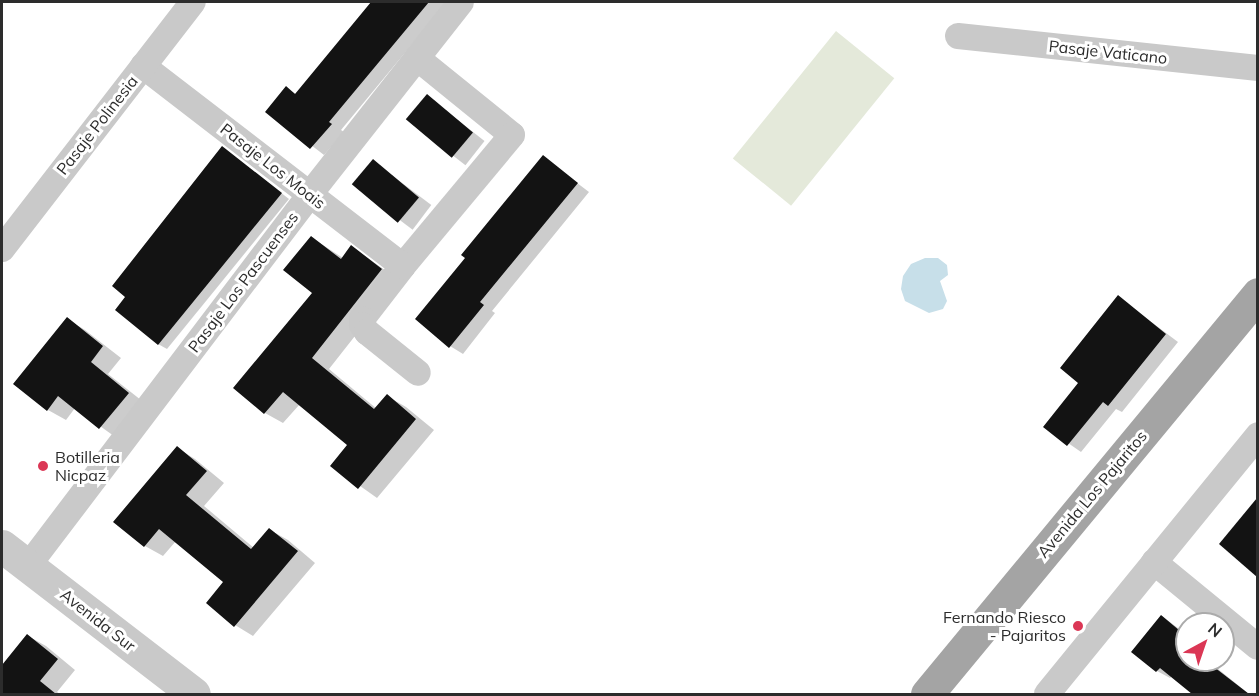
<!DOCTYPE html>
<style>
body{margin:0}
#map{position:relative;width:1259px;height:696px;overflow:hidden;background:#fff;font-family:Mulish,sans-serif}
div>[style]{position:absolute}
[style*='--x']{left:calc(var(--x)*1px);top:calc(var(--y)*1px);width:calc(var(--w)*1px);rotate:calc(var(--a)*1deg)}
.green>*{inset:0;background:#e4e9da;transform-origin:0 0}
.water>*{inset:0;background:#c7dfe9}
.shadow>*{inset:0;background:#0003;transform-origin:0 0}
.building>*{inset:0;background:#131313;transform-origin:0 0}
.minor>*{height:26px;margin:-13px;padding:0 13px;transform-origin:13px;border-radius:13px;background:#c9c9c9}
.tertiary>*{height:33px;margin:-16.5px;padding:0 16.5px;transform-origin:16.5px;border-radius:16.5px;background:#c9c9c9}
.primary>*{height:33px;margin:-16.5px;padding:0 16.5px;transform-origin:16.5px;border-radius:16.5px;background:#a4a4a4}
.dots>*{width:16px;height:16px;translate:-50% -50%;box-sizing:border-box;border:3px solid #fff;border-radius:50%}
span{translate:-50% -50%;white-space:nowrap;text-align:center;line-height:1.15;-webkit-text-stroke:6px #fff;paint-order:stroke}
.street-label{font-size:16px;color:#2c2c2c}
.poi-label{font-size:16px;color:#2c2c2c}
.left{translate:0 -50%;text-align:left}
.right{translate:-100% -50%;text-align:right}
.frame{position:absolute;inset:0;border:3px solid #2c2c2c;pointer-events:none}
.north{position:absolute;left:1175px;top:612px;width:60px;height:60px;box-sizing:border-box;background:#fff;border:2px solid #ababab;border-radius:50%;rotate:40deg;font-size:16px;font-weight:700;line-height:24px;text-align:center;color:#2c2c2c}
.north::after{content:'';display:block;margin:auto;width:21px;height:27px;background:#db3755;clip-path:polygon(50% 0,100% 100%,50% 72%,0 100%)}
</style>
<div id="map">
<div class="green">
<div style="left:836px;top:31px;width:75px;height:164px;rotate:39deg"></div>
</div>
<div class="water">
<div style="clip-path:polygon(925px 258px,938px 258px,947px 265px,948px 275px,940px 281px,947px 301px,943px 309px,929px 313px,905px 301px,901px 289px,903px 276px,911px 264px)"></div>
</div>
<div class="shadow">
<div style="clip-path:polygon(373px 2px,447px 2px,341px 130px,344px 132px,324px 155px,267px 111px,286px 88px,296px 94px)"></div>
<div style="left:427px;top:96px;width:73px;height:31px;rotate:38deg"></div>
<div style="clip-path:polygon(222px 147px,289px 199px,167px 349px,158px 344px,127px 297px)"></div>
<div style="clip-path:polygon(543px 157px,589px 192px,492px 311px,495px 313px,463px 354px,450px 346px,467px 258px)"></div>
<div style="left:373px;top:161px;width:73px;height:31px;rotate:37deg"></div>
<div style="clip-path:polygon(312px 238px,343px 258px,352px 247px,399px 280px,329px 369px,377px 409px,387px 396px,406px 407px,434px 430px,377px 498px,332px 466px,350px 445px,300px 404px,283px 423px,265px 413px,314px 293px)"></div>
<div style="clip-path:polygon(1118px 297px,1178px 342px,1122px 412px,1116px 409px,1081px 452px,1045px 427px,1081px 382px)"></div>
<div style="clip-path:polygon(67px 319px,85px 330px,121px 358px,108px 374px,146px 404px,118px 439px,75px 408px,66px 420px,48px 410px)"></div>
<div style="clip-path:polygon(177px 448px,195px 459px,224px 483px,204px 506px,254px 548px,270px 530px,288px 540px,315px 563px,253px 636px,235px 625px,225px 582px,176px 541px,163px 556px,145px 546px)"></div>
<div style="clip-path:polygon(1258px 500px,1258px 575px,1221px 544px)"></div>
<div style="clip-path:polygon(1162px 616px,1187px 635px,1187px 660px,1207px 660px,1249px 694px,1195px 694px,1172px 676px,1170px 678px,1157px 671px,1133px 651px)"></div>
<div style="clip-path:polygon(28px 636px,46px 646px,75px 670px,57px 692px,60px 694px,2px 694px,2px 667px)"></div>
</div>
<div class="building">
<div style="clip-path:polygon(371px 2px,429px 2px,329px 122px,332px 124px,310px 149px,265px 112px,286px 86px,295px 94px)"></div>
<div style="left:427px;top:94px;width:60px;height:33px;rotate:40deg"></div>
<div style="clip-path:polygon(222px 146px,282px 193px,158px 345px,115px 310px,125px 297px,112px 286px)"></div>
<div style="clip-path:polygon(543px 155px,578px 183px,480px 302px,484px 305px,449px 348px,415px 319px,465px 258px,461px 255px)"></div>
<div style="left:373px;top:159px;width:60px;height:33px;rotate:40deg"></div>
<div style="clip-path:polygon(311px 236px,341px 259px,351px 245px,382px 269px,312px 358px,374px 409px,387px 394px,416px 419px,358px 489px,330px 466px,347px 445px,283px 392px,264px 414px,233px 388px,312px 293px,283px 270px)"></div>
<div style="clip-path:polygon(1118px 295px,1166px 334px,1108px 406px,1103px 402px,1067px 446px,1043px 427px,1078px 383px,1060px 368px)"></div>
<div style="clip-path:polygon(67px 317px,103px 346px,91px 362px,129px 393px,99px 429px,58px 396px,47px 411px,13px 384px)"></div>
<div style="clip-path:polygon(177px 446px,207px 471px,186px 495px,251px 549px,269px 528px,298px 551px,234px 627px,206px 603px,223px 582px,159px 529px,144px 547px,113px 522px)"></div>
<div style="clip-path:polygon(1257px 498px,1257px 577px,1219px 544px)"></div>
<div style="clip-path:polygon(1161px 615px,1186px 636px,1182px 641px,1187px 645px,1187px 660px,1205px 660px,1249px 694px,1192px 694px,1160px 668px,1156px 672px,1131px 652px)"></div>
<div style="clip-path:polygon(27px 634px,58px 659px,40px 681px,56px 694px,2px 694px,2px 665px)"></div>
</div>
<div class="minor">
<div style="--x:958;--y:36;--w:302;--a:6.1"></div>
<div style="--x:417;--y:58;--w:122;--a:39"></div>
<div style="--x:512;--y:135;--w:170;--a:129.8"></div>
<div style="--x:403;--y:266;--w:67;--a:127.7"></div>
<div style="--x:362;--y:319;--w:6;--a:90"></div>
<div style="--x:362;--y:325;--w:9;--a:54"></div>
<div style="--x:367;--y:332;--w:65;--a:38.8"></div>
<div style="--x:143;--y:66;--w:328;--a:37.6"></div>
<div style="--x:2;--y:249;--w:312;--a:-52.3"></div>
<div style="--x:1154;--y:562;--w:134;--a:39.3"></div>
<div style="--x:28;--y:566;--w:467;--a:-52.8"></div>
<div style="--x:310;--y:194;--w:244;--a:-51.8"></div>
<div style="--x:1047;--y:694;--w:334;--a:-50.8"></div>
</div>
<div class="tertiary">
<div style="--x:2;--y:546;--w:242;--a:37.6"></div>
</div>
<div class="primary">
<div style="--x:927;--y:694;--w:519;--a:-50.39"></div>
</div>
<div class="dots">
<div style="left:43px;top:466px;background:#db3755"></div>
<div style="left:1078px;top:626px;background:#db3755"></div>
</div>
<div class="street-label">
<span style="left:1108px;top:52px;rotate:6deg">Pasaje Vaticano</span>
<span style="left:97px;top:125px;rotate:-52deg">Pasaje Polinesia</span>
<span style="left:273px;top:166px;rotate:38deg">Pasaje Los Moais</span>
<span style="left:243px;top:282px;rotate:-53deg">Pasaje Los Pascuenses</span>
<span style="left:1092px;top:494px;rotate:-50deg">Avenida Los Pajaritos</span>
<span style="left:98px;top:620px;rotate:38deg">Avenida Sur</span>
</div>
<div class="poi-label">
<span class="left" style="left:55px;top:466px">Botilleria<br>Nicpaz</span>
<span class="right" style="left:1066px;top:626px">Fernando Riesco<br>- Pajaritos</span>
</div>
<div class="frame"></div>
<div class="north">N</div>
</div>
